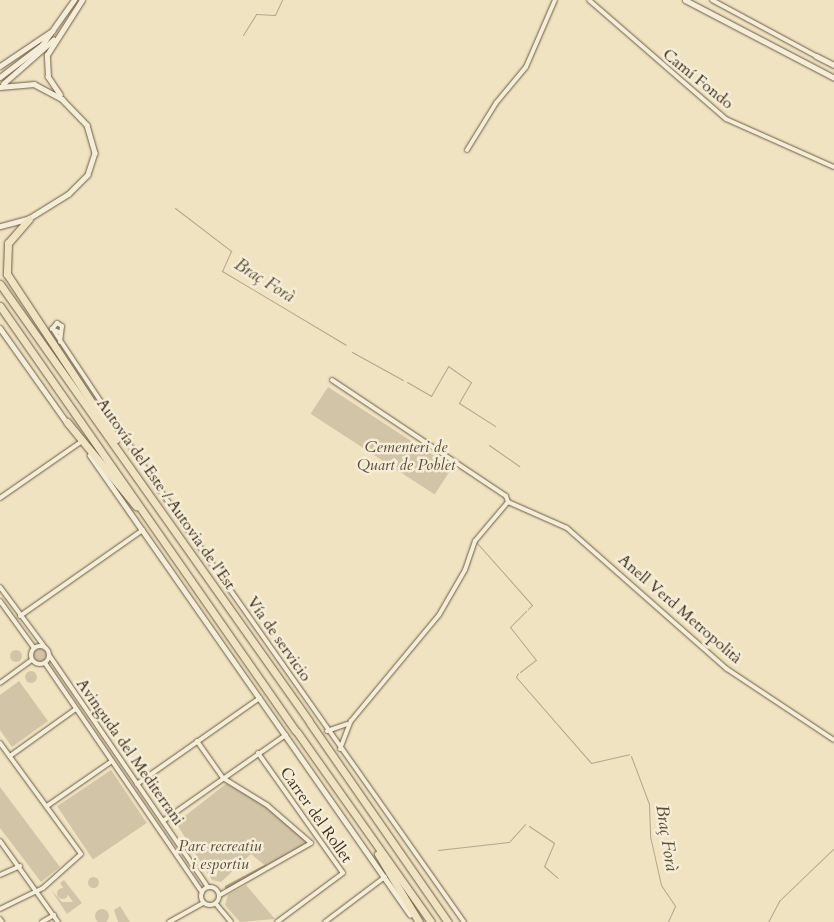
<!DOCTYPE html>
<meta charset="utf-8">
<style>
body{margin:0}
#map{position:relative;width:834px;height:922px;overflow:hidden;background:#f0e3c2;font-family:Cardo,serif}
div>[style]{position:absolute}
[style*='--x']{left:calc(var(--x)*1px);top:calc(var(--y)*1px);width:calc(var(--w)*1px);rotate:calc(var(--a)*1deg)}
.green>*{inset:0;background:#d2c4a6;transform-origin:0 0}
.round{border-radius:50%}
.stream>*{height:1px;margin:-0.5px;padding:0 0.5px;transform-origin:0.5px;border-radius:0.5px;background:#b4a689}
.canal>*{height:4.5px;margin:-2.25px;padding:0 2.25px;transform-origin:2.25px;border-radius:2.25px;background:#b4a689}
.roads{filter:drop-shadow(0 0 1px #6b5c45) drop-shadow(0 0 1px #6b5c45)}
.minor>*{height:4px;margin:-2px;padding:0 2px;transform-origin:2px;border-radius:2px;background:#f5edd7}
.minor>.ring{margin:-2px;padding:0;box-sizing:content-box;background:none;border:4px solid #f5edd7;border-radius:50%}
.tertiary>*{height:4.5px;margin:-2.25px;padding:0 2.25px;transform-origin:2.25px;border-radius:2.25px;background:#f5edd7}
.secondary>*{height:5px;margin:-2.5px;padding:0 2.5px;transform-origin:2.5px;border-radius:2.5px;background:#f5edd7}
.motorway>*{height:7px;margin:-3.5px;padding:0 3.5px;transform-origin:3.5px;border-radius:3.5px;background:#f0e3c2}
span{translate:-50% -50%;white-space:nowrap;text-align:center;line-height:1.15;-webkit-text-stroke:5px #f5edd7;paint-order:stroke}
.street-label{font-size:16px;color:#3f2f1b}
.park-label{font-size:16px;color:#5c4d37;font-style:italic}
.water-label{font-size:18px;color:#5c4d36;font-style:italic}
</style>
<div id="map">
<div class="green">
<div style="left:328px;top:387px;width:148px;height:32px;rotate:33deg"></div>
<div class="round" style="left:34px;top:649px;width:12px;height:12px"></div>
<div class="round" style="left:10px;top:650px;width:12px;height:12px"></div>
<div class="round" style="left:25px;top:671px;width:12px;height:12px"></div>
<div style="clip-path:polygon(19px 681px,48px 721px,12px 747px,0 730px,0 695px)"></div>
<div style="left:111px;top:770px;width:64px;height:65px;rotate:56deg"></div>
<div style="clip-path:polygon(227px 783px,268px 807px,309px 843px,266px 866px,251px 854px,221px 882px,212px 880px,176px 823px)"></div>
<div style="clip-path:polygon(0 787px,60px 867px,41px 882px,0 828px)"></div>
<div class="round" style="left:87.5px;top:876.5px;width:11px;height:11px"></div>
<div style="clip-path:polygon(64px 880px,82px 903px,67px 914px,51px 890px,62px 902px,73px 902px,60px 883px)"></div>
<div style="clip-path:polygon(246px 885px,275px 919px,240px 922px,225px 905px,228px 895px)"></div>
<div class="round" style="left:56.5px;top:887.5px;width:11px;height:11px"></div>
<div style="clip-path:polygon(120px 906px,130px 922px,118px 922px,114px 910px)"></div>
<div class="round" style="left:95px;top:909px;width:14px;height:14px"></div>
</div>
<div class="stream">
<div style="--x:243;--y:35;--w:25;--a:-58"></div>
<div style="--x:256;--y:14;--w:19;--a:3"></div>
<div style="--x:275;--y:15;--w:17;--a:-65"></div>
<div style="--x:175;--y:208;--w:71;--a:37.5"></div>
<div style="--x:231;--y:251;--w:22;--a:114"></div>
<div style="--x:222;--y:271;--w:144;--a:30.8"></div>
<div style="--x:352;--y:352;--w:58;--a:28.8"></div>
<div style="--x:407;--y:382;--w:28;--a:30"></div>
<div style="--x:431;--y:396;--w:34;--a:-60"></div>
<div style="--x:448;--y:366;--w:28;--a:35"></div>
<div style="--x:471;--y:382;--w:24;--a:120"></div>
<div style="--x:459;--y:403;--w:43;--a:32.6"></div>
<div style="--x:489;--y:445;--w:37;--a:35"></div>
<div style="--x:477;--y:543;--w:83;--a:48.4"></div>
<div style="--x:532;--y:605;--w:6;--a:135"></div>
<div style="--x:520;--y:672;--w:20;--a:-37"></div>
<div style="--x:536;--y:660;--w:42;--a:-128.2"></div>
<div style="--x:510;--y:627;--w:23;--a:-45"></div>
<div style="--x:518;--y:673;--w:4;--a:117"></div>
<div style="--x:516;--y:677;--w:114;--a:48.9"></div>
<div style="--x:591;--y:763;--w:39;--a:-13"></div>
<div style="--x:631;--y:756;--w:51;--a:69.4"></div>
<div style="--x:649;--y:804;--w:32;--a:88"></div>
<div style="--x:650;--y:836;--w:50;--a:77.3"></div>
<div style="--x:661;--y:885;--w:25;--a:56"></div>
<div style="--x:675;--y:906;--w:17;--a:114"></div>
<div style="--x:529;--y:826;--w:30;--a:34"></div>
<div style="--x:554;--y:843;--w:25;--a:113"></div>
<div style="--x:544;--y:866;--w:18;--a:41"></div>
<div style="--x:438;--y:850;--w:71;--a:-6.4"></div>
<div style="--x:509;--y:842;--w:24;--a:-48"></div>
<div style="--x:768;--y:922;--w:24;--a:-62"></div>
<div style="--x:779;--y:901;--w:76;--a:-43.9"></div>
</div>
<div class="canal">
<div style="--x:227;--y:887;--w:43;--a:-27.8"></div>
</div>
<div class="roads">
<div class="minor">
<div style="--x:589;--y:0;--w:181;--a:41"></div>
<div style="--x:726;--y:119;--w:118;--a:24"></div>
<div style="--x:712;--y:0;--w:118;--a:28.3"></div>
<div style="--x:467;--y:150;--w:55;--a:-58.3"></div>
<div style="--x:496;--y:103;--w:47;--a:-50.2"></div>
<div style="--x:526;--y:67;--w:73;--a:-66.6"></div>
<div style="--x:54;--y:331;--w:182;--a:56.4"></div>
<div style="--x:155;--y:483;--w:537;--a:54.86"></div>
<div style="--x:59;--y:332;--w:8;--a:-157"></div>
<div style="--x:52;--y:329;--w:8;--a:-50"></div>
<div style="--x:57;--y:323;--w:6;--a:31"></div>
<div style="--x:62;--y:326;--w:16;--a:97"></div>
<div style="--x:332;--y:380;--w:209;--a:33.7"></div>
<div style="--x:506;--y:496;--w:6;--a:72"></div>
<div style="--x:0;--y:498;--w:98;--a:-34.7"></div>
<div style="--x:508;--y:502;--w:64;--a:23.8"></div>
<div style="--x:567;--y:528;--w:213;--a:41.4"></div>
<div style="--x:727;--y:669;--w:128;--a:33.6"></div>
<div style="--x:0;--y:587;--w:74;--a:53.3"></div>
<div style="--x:0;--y:601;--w:58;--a:54.1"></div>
<div style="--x:20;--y:616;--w:150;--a:-35"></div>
<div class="ring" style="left:31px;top:646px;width:14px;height:14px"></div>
<div style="--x:49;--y:655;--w:281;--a:55.6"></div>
<div style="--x:45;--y:663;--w:278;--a:55.6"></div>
<div style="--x:0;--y:683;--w:39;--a:-36"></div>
<div style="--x:327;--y:731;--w:21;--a:-19"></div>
<div style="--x:197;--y:741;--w:45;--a:54.9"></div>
<div style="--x:223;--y:778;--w:52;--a:31.5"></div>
<div style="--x:267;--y:805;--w:58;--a:40.8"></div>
<div style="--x:311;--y:843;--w:105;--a:150.3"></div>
<div style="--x:0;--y:743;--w:137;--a:53.9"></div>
<div style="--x:81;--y:854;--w:51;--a:138.2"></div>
<div style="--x:43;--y:888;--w:48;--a:154"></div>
<div style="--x:340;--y:749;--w:30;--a:-69"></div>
<div style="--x:351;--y:721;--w:138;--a:-50.3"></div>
<div style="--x:439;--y:615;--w:52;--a:-60"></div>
<div style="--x:465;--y:570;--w:31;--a:-71"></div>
<div style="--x:475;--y:541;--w:51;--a:-49.8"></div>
<div style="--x:258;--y:753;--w:147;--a:54.7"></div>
<div style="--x:343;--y:873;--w:82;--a:143.4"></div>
<div style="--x:10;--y:756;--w:81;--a:-35.5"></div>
<div style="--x:137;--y:784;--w:150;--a:-35"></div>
<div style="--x:47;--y:806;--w:79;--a:-34.7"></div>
<div style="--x:163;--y:821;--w:150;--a:-35"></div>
<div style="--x:0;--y:841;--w:100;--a:54.4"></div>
<div style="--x:0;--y:875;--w:22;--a:-24"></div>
<div class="ring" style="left:201px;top:887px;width:14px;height:14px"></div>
<div style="--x:216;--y:904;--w:23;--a:50"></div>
<div style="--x:0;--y:919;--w:4;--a:56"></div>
<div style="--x:42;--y:922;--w:14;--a:-30"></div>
<div style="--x:169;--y:922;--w:39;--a:-29"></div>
<div style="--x:325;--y:922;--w:75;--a:-36.9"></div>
</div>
<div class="tertiary">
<div style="--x:0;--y:66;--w:63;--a:-33.9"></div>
<div style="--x:0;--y:77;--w:53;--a:-37.3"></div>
<div style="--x:42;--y:45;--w:55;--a:-54.6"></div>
<div style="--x:3;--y:84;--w:67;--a:-41.3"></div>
<div style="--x:0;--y:87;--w:34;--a:-5"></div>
<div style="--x:34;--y:84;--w:32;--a:28"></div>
<div style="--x:62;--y:99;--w:36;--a:46"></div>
<div style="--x:87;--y:125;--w:29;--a:74"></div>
<div style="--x:95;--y:153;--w:23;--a:108"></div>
<div style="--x:88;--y:175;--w:27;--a:135"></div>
<div style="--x:69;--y:194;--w:47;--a:148"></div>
<div style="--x:29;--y:219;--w:30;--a:165"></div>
<div style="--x:60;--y:95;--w:22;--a:-124"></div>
<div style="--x:48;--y:77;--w:22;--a:-93"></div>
<div style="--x:47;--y:55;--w:65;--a:-57.5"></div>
<div style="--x:0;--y:328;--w:118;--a:54.7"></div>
<div style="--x:90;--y:455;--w:560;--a:55.12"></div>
</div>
<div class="secondary">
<div style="--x:685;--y:0;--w:168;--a:27.6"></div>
<div style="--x:816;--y:56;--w:20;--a:27"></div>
</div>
<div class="motorway">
<div style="--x:29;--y:219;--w:32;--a:131"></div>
<div style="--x:8;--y:243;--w:31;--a:92"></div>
<div style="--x:7;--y:274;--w:198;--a:56.6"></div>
<div style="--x:0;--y:284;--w:535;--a:54.74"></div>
<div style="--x:0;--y:306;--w:517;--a:55.17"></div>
<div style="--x:67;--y:422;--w:109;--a:50.6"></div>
<div style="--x:310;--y:723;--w:242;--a:55.3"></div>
<div style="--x:297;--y:732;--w:232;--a:54.8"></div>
<div style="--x:378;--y:854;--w:79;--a:58.9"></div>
</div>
</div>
<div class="street-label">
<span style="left:698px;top:79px;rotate:39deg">Camí Fondo</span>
<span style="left:166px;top:494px;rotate:55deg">Autovía del Este / Autovia de l'Est</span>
<span style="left:680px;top:609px;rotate:41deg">Anell Verd Metropolità</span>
<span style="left:279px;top:639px;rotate:55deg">Vía de servicio</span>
<span style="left:130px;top:752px;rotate:55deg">Avinguda del Mediterrani</span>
<span style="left:316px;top:815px;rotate:55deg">Carrer del Rollet</span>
</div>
<div class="park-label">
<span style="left:406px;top:456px">Cementeri de<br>Quart de Poblet</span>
<span style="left:220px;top:855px">Parc recreatiu<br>i esportiu</span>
</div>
<div class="water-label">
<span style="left:264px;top:281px;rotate:32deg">Braç Forà</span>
<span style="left:666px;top:838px;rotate:81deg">Braç Forà</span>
</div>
</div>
